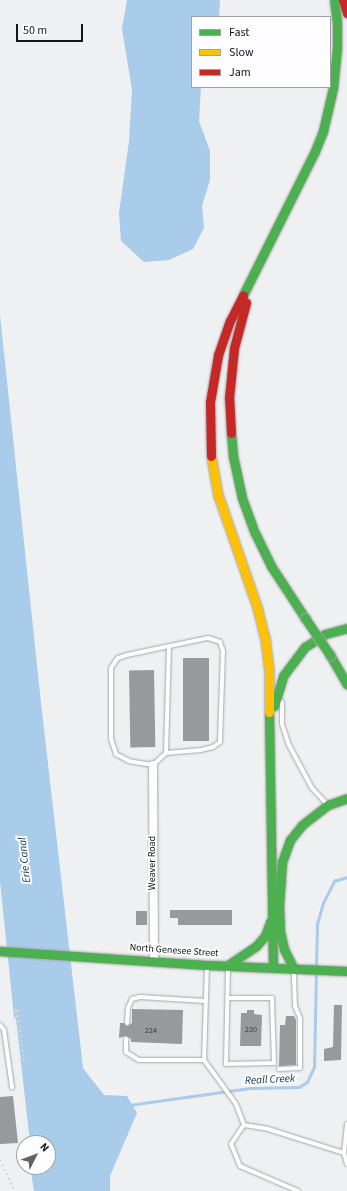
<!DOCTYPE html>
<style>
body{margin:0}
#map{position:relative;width:347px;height:1191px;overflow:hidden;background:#eff0f2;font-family:"Source Sans 3",sans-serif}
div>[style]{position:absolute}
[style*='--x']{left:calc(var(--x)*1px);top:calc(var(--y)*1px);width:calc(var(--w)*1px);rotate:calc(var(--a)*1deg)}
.water>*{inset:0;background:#a8cce9}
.pier>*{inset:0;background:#eff0f2}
.stream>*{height:2.5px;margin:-1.25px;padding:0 1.25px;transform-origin:1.25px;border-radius:1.25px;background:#a8cce9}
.building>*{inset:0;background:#98999a;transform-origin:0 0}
.path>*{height:1.5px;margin-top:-0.75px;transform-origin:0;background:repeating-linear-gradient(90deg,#d6d6d7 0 2px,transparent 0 5px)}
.roads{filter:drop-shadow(0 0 1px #a5a6a7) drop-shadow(0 0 1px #a5a6a7)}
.lane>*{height:4px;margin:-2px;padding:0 2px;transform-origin:2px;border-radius:2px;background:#fdfdfd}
.street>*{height:8px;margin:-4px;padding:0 4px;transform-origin:4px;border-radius:4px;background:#fdfdfd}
.fast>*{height:9px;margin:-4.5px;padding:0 4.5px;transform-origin:4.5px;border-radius:4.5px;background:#4caf50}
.slow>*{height:9px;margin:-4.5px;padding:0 4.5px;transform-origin:4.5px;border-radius:4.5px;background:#ffc107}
.jam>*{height:9px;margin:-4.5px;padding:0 4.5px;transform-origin:4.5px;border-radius:4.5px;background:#c62828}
.bridges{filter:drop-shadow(0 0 1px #a5a6a7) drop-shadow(0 0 1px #a5a6a7)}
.fast-bridge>*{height:9px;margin:-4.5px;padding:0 4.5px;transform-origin:4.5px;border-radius:4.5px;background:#4caf50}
span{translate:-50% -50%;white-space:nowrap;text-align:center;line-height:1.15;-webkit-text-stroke:4px #fdfdff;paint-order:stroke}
.number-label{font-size:8px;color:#363738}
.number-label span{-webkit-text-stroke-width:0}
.street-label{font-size:10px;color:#151617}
.water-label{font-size:11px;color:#0a334e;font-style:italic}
.legend{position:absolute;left:191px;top:16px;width:140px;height:72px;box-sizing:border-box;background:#fdfdff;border:1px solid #a0a1a2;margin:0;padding:5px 7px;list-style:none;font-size:12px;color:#151617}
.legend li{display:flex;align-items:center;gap:8px;height:20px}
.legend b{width:20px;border:1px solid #a0a1a2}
.north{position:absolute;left:16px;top:1135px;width:40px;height:40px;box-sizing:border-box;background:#fdfdff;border:1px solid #a0a1a2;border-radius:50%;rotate:48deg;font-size:11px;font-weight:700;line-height:16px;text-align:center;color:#151617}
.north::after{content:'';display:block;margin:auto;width:14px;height:18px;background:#616264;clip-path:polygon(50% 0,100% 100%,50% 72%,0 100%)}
.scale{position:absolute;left:16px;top:24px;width:67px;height:18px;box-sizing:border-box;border:2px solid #151617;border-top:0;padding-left:5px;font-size:12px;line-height:14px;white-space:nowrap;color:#151617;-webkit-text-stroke:3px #fdfdff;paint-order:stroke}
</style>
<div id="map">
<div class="water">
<div style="clip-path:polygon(127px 0,220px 0,219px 17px,192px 17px,192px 87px,201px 87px,199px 121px,210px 151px,210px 180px,202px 206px,204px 228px,193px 249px,169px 260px,144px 262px,121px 241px,119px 213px,129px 141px,132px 90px,122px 29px)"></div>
<div style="clip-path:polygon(0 315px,41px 703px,83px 1068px,104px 1095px,127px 1096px,137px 1113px,110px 1176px,110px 1191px,34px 1191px,30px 1167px,48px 1167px,48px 1143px,27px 1143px,0 881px)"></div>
</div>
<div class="pier">
<div style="clip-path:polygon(16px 1018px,30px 1143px,27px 1143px,21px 1089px,14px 1019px)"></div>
</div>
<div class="stream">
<div style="--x:316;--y:966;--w:42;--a:-88.6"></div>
<div style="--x:317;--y:924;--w:22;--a:-74"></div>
<div style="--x:323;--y:903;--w:25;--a:-63"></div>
<div style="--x:334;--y:881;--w:14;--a:-17"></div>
<div style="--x:129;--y:1105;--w:122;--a:-8"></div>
<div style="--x:250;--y:1088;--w:49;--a:-1.2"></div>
<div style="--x:299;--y:1087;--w:9;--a:-32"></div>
<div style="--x:307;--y:1082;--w:17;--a:-65"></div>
<div style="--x:314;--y:1067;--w:94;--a:-88.8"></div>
</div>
<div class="building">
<div style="left:183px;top:658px;width:26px;height:83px"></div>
<div style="left:154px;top:670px;width:77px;height:25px;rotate:89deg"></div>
<div style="clip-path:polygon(170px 910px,232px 910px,232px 925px,178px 925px,178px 918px,170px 918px)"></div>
<div style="left:136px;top:911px;width:11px;height:14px"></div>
<div style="clip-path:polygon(334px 1005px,342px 1005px,341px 1060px,324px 1061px,324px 1049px,333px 1047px)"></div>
<div style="clip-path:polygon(132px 1009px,183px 1010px,182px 1044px,131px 1042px,131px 1039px,126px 1036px,119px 1038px,120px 1023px,124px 1023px,127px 1026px,132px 1023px)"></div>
<div style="clip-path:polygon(247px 1010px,254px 1010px,254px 1014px,262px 1015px,261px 1046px,240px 1046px,241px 1013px,247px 1013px)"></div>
<div style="clip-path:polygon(286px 1016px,294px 1016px,296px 1020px,296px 1065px,279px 1066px,280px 1025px,285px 1025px)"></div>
<div style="clip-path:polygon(13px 1096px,18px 1143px,0 1144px,0 1097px)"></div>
</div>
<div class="path">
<div style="--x:16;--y:1018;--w:8;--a:-97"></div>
<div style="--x:15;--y:1010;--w:3;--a:0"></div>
<div style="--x:18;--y:1010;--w:53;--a:83.5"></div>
<div style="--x:0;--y:1160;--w:34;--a:64"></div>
</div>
<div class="roads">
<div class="lane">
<div style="--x:208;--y:638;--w:13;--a:18"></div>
<div style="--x:220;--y:642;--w:9;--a:72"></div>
<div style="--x:223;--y:651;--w:91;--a:91.9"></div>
<div style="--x:220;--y:742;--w:9;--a:144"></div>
<div style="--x:213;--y:747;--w:12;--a:166"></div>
<div style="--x:201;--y:750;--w:35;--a:175"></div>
<div style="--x:166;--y:753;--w:18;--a:137"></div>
<div style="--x:153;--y:765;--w:24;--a:-171"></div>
<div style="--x:129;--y:761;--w:15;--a:-152"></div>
<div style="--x:116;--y:754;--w:16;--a:-108"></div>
<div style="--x:111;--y:739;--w:71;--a:-90"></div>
<div style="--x:111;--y:668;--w:7;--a:-56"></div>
<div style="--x:115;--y:662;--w:5;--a:-53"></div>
<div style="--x:118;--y:658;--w:9;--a:-18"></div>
<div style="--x:127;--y:655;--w:83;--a:-11.9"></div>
<div style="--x:282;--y:702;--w:22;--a:90"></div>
<div style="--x:282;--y:724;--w:22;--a:72"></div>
<div style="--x:289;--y:745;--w:49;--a:61.9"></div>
<div style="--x:312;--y:788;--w:21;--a:47"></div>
<div style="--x:166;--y:753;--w:107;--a:-88.4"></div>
<div style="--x:207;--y:966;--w:94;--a:91.8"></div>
<div style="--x:204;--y:1060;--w:54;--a:54"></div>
<div style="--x:236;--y:1104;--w:22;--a:69"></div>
<div style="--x:228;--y:967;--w:97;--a:91.2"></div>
<div style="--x:226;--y:1064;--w:48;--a:-1.2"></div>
<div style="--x:274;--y:1063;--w:65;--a:-91.8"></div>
<div style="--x:272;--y:998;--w:44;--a:180"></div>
<div style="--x:127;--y:1023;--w:15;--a:-86"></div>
<div style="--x:128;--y:1008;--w:10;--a:-66"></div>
<div style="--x:132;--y:999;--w:8;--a:-14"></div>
<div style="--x:140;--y:997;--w:65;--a:3.5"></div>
<div style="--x:0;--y:1025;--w:6;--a:51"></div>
<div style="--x:4;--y:1030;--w:58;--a:82"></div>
<div style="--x:126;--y:1039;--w:13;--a:90"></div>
<div style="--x:126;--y:1052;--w:15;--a:32"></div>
<div style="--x:139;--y:1060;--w:65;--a:0"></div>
<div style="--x:279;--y:1069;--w:21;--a:-3"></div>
<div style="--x:300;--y:1068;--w:50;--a:-90"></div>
<div style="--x:300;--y:1018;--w:13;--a:-113"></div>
<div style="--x:295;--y:1006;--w:35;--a:-92"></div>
<div style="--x:347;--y:1124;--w:29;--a:96"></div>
<div style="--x:344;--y:1153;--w:11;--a:75"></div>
<div style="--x:298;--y:1191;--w:63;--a:-156.7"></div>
<div style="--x:240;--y:1166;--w:24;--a:-112"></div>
<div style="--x:231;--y:1144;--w:23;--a:-56"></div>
<div style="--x:244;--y:1125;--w:24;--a:9"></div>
<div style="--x:268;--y:1129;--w:80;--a:17.5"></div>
</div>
<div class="street">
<div style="--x:153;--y:765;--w:196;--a:89.7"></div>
</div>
<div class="fast">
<div style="--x:243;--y:295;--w:161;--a:-63.4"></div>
<div style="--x:315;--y:151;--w:22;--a:-68"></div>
<div style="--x:323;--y:131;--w:44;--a:-76.9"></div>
<div style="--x:333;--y:88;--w:40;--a:-84.3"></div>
<div style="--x:337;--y:48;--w:25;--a:-90"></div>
<div style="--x:337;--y:23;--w:23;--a:-97"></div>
<div style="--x:231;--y:433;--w:23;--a:85"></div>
<div style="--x:233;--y:456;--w:43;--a:77.9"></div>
<div style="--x:242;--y:498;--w:37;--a:70"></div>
<div style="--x:255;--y:533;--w:37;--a:64"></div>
<div style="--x:271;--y:566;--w:62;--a:56.8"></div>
<div style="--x:330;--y:655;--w:34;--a:60"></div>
<div style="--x:274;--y:706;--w:31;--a:-73"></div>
<div style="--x:283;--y:676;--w:36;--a:-53"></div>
<div style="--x:305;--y:647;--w:24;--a:-33"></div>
<div style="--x:325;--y:634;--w:23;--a:-15"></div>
<div style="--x:269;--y:712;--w:255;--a:89.1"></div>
<div style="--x:0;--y:951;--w:207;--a:3.9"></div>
<div style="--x:207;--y:965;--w:140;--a:2.5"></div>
<div style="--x:228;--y:965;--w:34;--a:-34"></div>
<div style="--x:256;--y:946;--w:13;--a:-48"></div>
<div style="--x:265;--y:936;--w:15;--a:-70"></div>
<div style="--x:294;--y:969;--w:22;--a:-117"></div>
<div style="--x:284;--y:949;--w:17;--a:-103"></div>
<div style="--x:280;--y:932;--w:25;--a:-92"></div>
<div style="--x:279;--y:907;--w:45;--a:-86.2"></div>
<div style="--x:282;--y:862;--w:23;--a:-70"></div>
<div style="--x:290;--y:840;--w:19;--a:-51"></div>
<div style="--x:302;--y:825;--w:33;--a:-38"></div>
<div style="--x:328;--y:805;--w:20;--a:-20"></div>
</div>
<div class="slow">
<div style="--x:211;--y:456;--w:40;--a:80"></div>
<div style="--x:218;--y:495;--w:119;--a:70.8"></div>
<div style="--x:257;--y:607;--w:32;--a:76"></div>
<div style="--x:265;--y:638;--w:31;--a:83"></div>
<div style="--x:269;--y:669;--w:43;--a:90"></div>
</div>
<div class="jam">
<div style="--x:343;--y:0;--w:14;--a:73"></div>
<div style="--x:231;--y:433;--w:35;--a:-93"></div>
<div style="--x:229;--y:398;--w:50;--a:-84.3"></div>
<div style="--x:234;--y:348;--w:47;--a:-75.1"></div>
<div style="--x:211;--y:456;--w:54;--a:-91.1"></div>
<div style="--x:210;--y:402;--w:48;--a:-80.3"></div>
<div style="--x:218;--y:355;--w:36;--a:-71"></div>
<div style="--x:230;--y:321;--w:29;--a:-63"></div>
</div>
</div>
<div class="bridges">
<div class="fast-bridge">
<div style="--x:305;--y:618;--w:45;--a:56"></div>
</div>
</div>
<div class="number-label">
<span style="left:251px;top:1030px">230</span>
<span style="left:151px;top:1031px">224</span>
</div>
<div class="street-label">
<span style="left:153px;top:863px;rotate:-90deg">Weaver Road</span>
<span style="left:174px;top:951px;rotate:4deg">North Genesee Street</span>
</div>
<div class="water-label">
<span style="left:25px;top:860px;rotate:-96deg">Erie Canal</span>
<span style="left:270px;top:1080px;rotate:-3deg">Reall Creek</span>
</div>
<ul class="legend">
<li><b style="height:5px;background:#4caf50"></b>Fast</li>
<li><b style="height:5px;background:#ffc107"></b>Slow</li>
<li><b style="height:5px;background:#c62828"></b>Jam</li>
</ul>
<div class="north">N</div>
<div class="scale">50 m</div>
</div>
